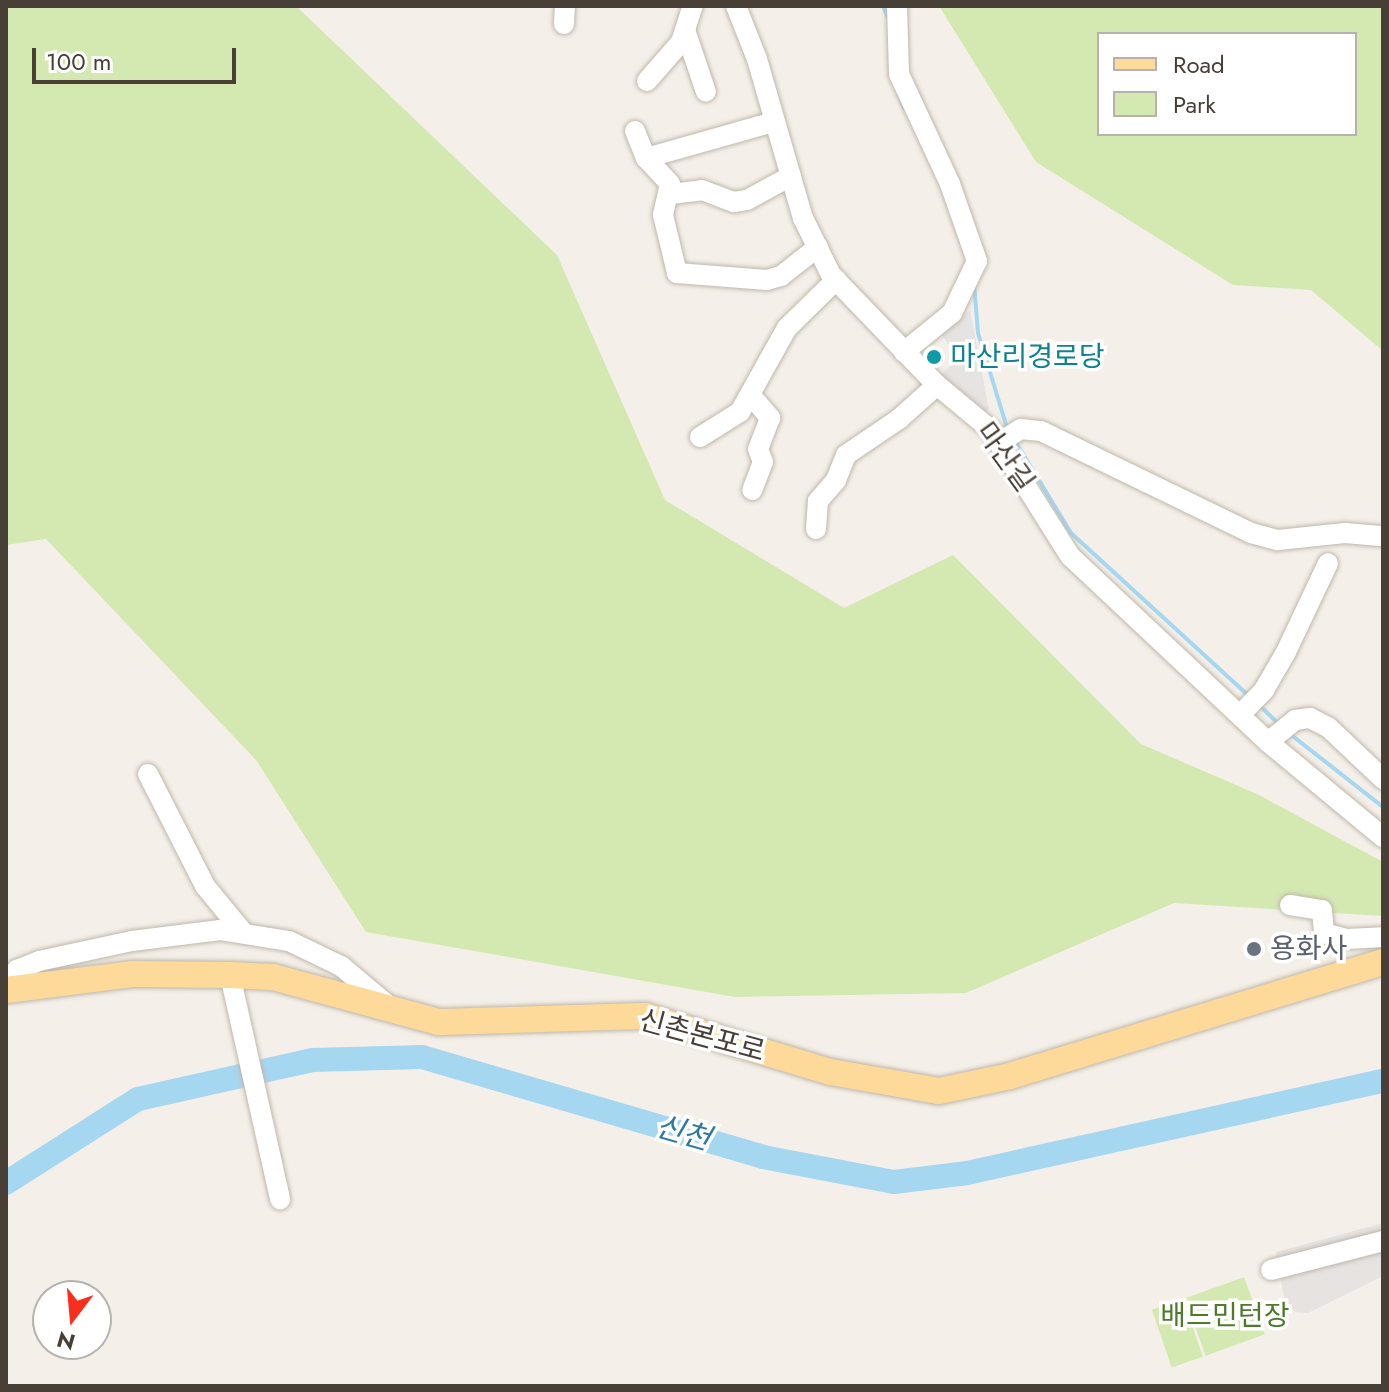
<!DOCTYPE html>
<meta charset="utf-8">
<style>
body{margin:0}
#map{position:relative;width:1389px;height:1392px;overflow:hidden;background:#f4f0e9;font-family:Jost,"Noto Sans KR",sans-serif}
div>[style]{position:absolute}
[style*='--x']{left:calc(var(--x)*1px);top:calc(var(--y)*1px);width:calc(var(--w)*1px);rotate:calc(var(--a)*1deg)}
.green>*{inset:0;background:#d4e8b2;transform-origin:0 0}
.parking>*{inset:0;background:#e6e3e1}
.stream>*{height:4px;margin:-2px;padding:0 2px;transform-origin:2px;border-radius:2px;background:#a6d7f0}
.river>*{height:24px;margin:-12px;padding:0 12px;transform-origin:12px;border-radius:12px;background:#a6d7f0}
.roads{filter:drop-shadow(0 0 2px #c0b7ab) drop-shadow(0 0 2px #c0b7ab)}
.minor>*{height:20px;margin:-10px;padding:0 10px;transform-origin:10px;border-radius:10px;background:#fff}
.major>*{height:26px;margin:-13px;padding:0 13px;transform-origin:13px;border-radius:13px;background:#fdda99}
.dots>*{width:22px;height:22px;translate:-50% -50%;box-sizing:border-box;border:4px solid #fff;border-radius:50%}
span{translate:-50% -50%;white-space:nowrap;text-align:center;line-height:1.15;-webkit-text-stroke:7px #fff;paint-order:stroke}
.culture-label{font-size:28px;color:#0d838f}
.left{translate:0 -50%;text-align:left}
.street-label{font-size:28px;color:#484037}
.worship-label{font-size:28px;color:#5b616d}
.park-label{font-size:28px;color:#4e7a2a}
.water-label{font-size:30px;color:#2d79a4;font-style:italic}
.frame{position:absolute;inset:0;border:8px solid #484037;pointer-events:none}
.legend{position:absolute;left:1097px;top:32px;width:260px;height:104px;box-sizing:border-box;background:#fff;border:2px solid #b6b3af;margin:0;padding:10px 14px;list-style:none;font-size:24px;color:#484037}
.legend li{display:flex;align-items:center;gap:16px;height:40px}
.legend b{width:40px;border:2px solid #b6b3af}
.north{position:absolute;left:32px;top:1280px;width:80px;height:80px;box-sizing:border-box;background:#fff;border:2px solid #b6b3af;border-radius:50%;rotate:196deg;font-size:22px;font-weight:700;line-height:32px;text-align:center;color:#484037}
.north::after{content:'';display:block;margin:auto;width:28px;height:36px;background:#f92e1c;clip-path:polygon(50% 0,100% 100%,50% 72%,0 100%)}
.scale{position:absolute;left:32px;top:48px;width:204px;height:36px;box-sizing:border-box;border:4px solid #484037;border-top:0;padding-left:10px;font-size:24px;line-height:28px;white-space:nowrap;color:#484037;-webkit-text-stroke:6px #fff;paint-order:stroke}
</style>
<div id="map">
<div class="green">
<div style="clip-path:polygon(6px 6px,296px 6px,557px 255px,665px 500px,844px 608px,953px 555px,1141px 744px,1257px 794px,1383px 862px,1383px 916px,1174px 903px,966px 993px,735px 997px,366px 932px,256px 760px,46px 539px,6px 545px)"></div>
<div style="clip-path:polygon(evenodd,939px 6px,1383px 6px,1383px 351px,1311px 290px,1233px 285px,1036px 162px,939px 6px,1099px 34px,1355px 34px,1355px 134px,1099px 134px,1099px 34px)"></div>
<div style="left:1244px;top:1277px;width:61px;height:63px;rotate:70deg"></div>
<div style="left:1183px;top:1299px;width:61px;height:33px;rotate:71deg"></div>
</div>
<div class="parking">
<div style="clip-path:polygon(970px 310px,989px 409px,985px 412px,941px 375px,958px 358px,942px 335px)"></div>
<div style="clip-path:polygon(1383px 1223px,1383px 1276px,1308px 1313px,1295px 1312px,1285px 1303px,1276px 1252px)"></div>
</div>
<div class="stream">
<div style="--x:883;--y:6;--w:13;--a:67"></div>
<div style="--x:897;--y:90;--w:19;--a:69"></div>
<div style="--x:974;--y:283;--w:50;--a:85.4"></div>
<div style="--x:978;--y:333;--w:99;--a:73"></div>
<div style="--x:1014;--y:439;--w:110;--a:58.8"></div>
<div style="--x:1071;--y:533;--w:241;--a:42.5"></div>
<div style="--x:1258;--y:704;--w:32;--a:44"></div>
<div style="--x:1290;--y:734;--w:118;--a:38.1"></div>
</div>
<div class="river">
<div style="--x:6;--y:1183;--w:156;--a:-32.5"></div>
<div style="--x:138;--y:1099;--w:179;--a:-12.6"></div>
<div style="--x:313;--y:1060;--w:109;--a:-1.6"></div>
<div style="--x:422;--y:1057;--w:355;--a:16.3"></div>
<div style="--x:763;--y:1157;--w:133;--a:10.8"></div>
<div style="--x:894;--y:1182;--w:74;--a:-7"></div>
<div style="--x:967;--y:1173;--w:426;--a:-12.5"></div>
</div>
<div class="roads">
<div class="minor">
<div style="--x:736;--y:6;--w:57;--a:68.4"></div>
<div style="--x:757;--y:59;--w:166;--a:73.9"></div>
<div style="--x:803;--y:218;--w:64;--a:63.8"></div>
<div style="--x:831;--y:275;--w:153;--a:46.1"></div>
<div style="--x:937;--y:385;--w:69;--a:39.7"></div>
<div style="--x:990;--y:429;--w:150;--a:57.8"></div>
<div style="--x:1070;--y:556;--w:272;--a:43.2"></div>
<div style="--x:1268;--y:742;--w:149;--a:39.6"></div>
<div style="--x:897;--y:6;--w:68;--a:88.3"></div>
<div style="--x:899;--y:74;--w:121;--a:65.1"></div>
<div style="--x:950;--y:184;--w:82;--a:70.7"></div>
<div style="--x:977;--y:261;--w:58;--a:115.7"></div>
<div style="--x:952;--y:313;--w:62;--a:140.9"></div>
<div style="--x:564;--y:24;--w:18;--a:-87"></div>
<div style="--x:685;--y:30;--w:65;--a:71.3"></div>
<div style="--x:647;--y:81;--w:52;--a:-48.9"></div>
<div style="--x:681;--y:42;--w:38;--a:-72"></div>
<div style="--x:635;--y:131;--w:29;--a:68"></div>
<div style="--x:646;--y:158;--w:35;--a:47"></div>
<div style="--x:670;--y:184;--w:32;--a:103"></div>
<div style="--x:663;--y:215;--w:60;--a:76.4"></div>
<div style="--x:677;--y:273;--w:90;--a:4.4"></div>
<div style="--x:767;--y:280;--w:15;--a:-16"></div>
<div style="--x:781;--y:276;--w:47;--a:-38.1"></div>
<div style="--x:646;--y:158;--w:132;--a:-15.8"></div>
<div style="--x:671;--y:194;--w:31;--a:-7"></div>
<div style="--x:702;--y:190;--w:34;--a:21"></div>
<div style="--x:734;--y:202;--w:13;--a:-9"></div>
<div style="--x:747;--y:200;--w:50;--a:-28.6"></div>
<div style="--x:752;--y:397;--w:28;--a:49"></div>
<div style="--x:770;--y:418;--w:33;--a:111"></div>
<div style="--x:758;--y:449;--w:14;--a:69"></div>
<div style="--x:763;--y:462;--w:30;--a:111"></div>
<div style="--x:700;--y:437;--w:47;--a:-32"></div>
<div style="--x:740;--y:412;--w:96;--a:-60.8"></div>
<div style="--x:787;--y:328;--w:69;--a:-44.4"></div>
<div style="--x:1000;--y:442;--w:25;--a:-32"></div>
<div style="--x:1021;--y:429;--w:20;--a:6"></div>
<div style="--x:1041;--y:431;--w:233;--a:25.9"></div>
<div style="--x:1251;--y:533;--w:28;--a:15"></div>
<div style="--x:1278;--y:540;--w:67;--a:-6"></div>
<div style="--x:1345;--y:533;--w:38;--a:5"></div>
<div style="--x:816;--y:529;--w:28;--a:-86"></div>
<div style="--x:818;--y:501;--w:28;--a:-49"></div>
<div style="--x:836;--y:480;--w:27;--a:-68"></div>
<div style="--x:846;--y:455;--w:64;--a:-34.2"></div>
<div style="--x:899;--y:419;--w:51;--a:-41.8"></div>
<div style="--x:1240;--y:715;--w:35;--a:-46"></div>
<div style="--x:1264;--y:690;--w:44;--a:-59.9"></div>
<div style="--x:1286;--y:652;--w:98;--a:-64.7"></div>
<div style="--x:1268;--y:742;--w:35;--a:-39"></div>
<div style="--x:1295;--y:720;--w:15;--a:-8"></div>
<div style="--x:1310;--y:718;--w:20;--a:27"></div>
<div style="--x:1328;--y:727;--w:76;--a:43.4"></div>
<div style="--x:148;--y:774;--w:126;--a:63"></div>
<div style="--x:205;--y:886;--w:58;--a:50.6"></div>
<div style="--x:1290;--y:905;--w:32;--a:9"></div>
<div style="--x:1322;--y:910;--w:23;--a:85"></div>
<div style="--x:1324;--y:933;--w:24;--a:15"></div>
<div style="--x:1347;--y:939;--w:36;--a:-3"></div>
<div style="--x:230;--y:975;--w:230;--a:77.4"></div>
<div style="--x:6;--y:985;--w:19;--a:-54"></div>
<div style="--x:17;--y:970;--w:24;--a:-22"></div>
<div style="--x:39;--y:961;--w:95;--a:-12.1"></div>
<div style="--x:132;--y:941;--w:89;--a:-7.1"></div>
<div style="--x:220;--y:930;--w:70;--a:9.1"></div>
<div style="--x:289;--y:941;--w:58;--a:25.7"></div>
<div style="--x:341;--y:966;--w:64;--a:39.9"></div>
<div style="--x:1271;--y:1270;--w:116;--a:-14.5"></div>
</div>
<div class="major">
<div style="--x:6;--y:990;--w:127;--a:-7.2"></div>
<div style="--x:132;--y:974;--w:98;--a:0.6"></div>
<div style="--x:230;--y:975;--w:43;--a:2.7"></div>
<div style="--x:273;--y:977;--w:172;--a:15.2"></div>
<div style="--x:439;--y:1022;--w:206;--a:-1.7"></div>
<div style="--x:645;--y:1016;--w:194;--a:16.8"></div>
<div style="--x:831;--y:1072;--w:110;--a:10"></div>
<div style="--x:939;--y:1091;--w:73;--a:-11.9"></div>
<div style="--x:1010;--y:1076;--w:390;--a:-17"></div>
</div>
</div>
<div class="dots">
<div style="left:934px;top:357px;background:#0f9aa8"></div>
<div style="left:1254px;top:949px;background:#6b7280"></div>
</div>
<div class="culture-label">
<span class="left" style="left:950px;top:357px">마산리경로당</span>
</div>
<div class="street-label">
<span style="left:1005px;top:457px;rotate:54deg">마산길</span>
<span style="left:702px;top:1036px;rotate:15deg">신촌본포로</span>
</div>
<div class="worship-label">
<span class="left" style="left:1270px;top:949px">용화사</span>
</div>
<div class="park-label">
<span style="left:1225px;top:1316px">배드민턴장</span>
</div>
<div class="water-label">
<span style="left:683px;top:1133px;rotate:16deg">신천</span>
</div>
<div class="frame"></div>
<ul class="legend">
<li><b style="height:10px;background:#fdda99"></b>Road</li>
<li><b style="height:22px;background:#d4e8b2"></b>Park</li>
</ul>
<div class="north">N</div>
<div class="scale">100 m</div>
</div>
